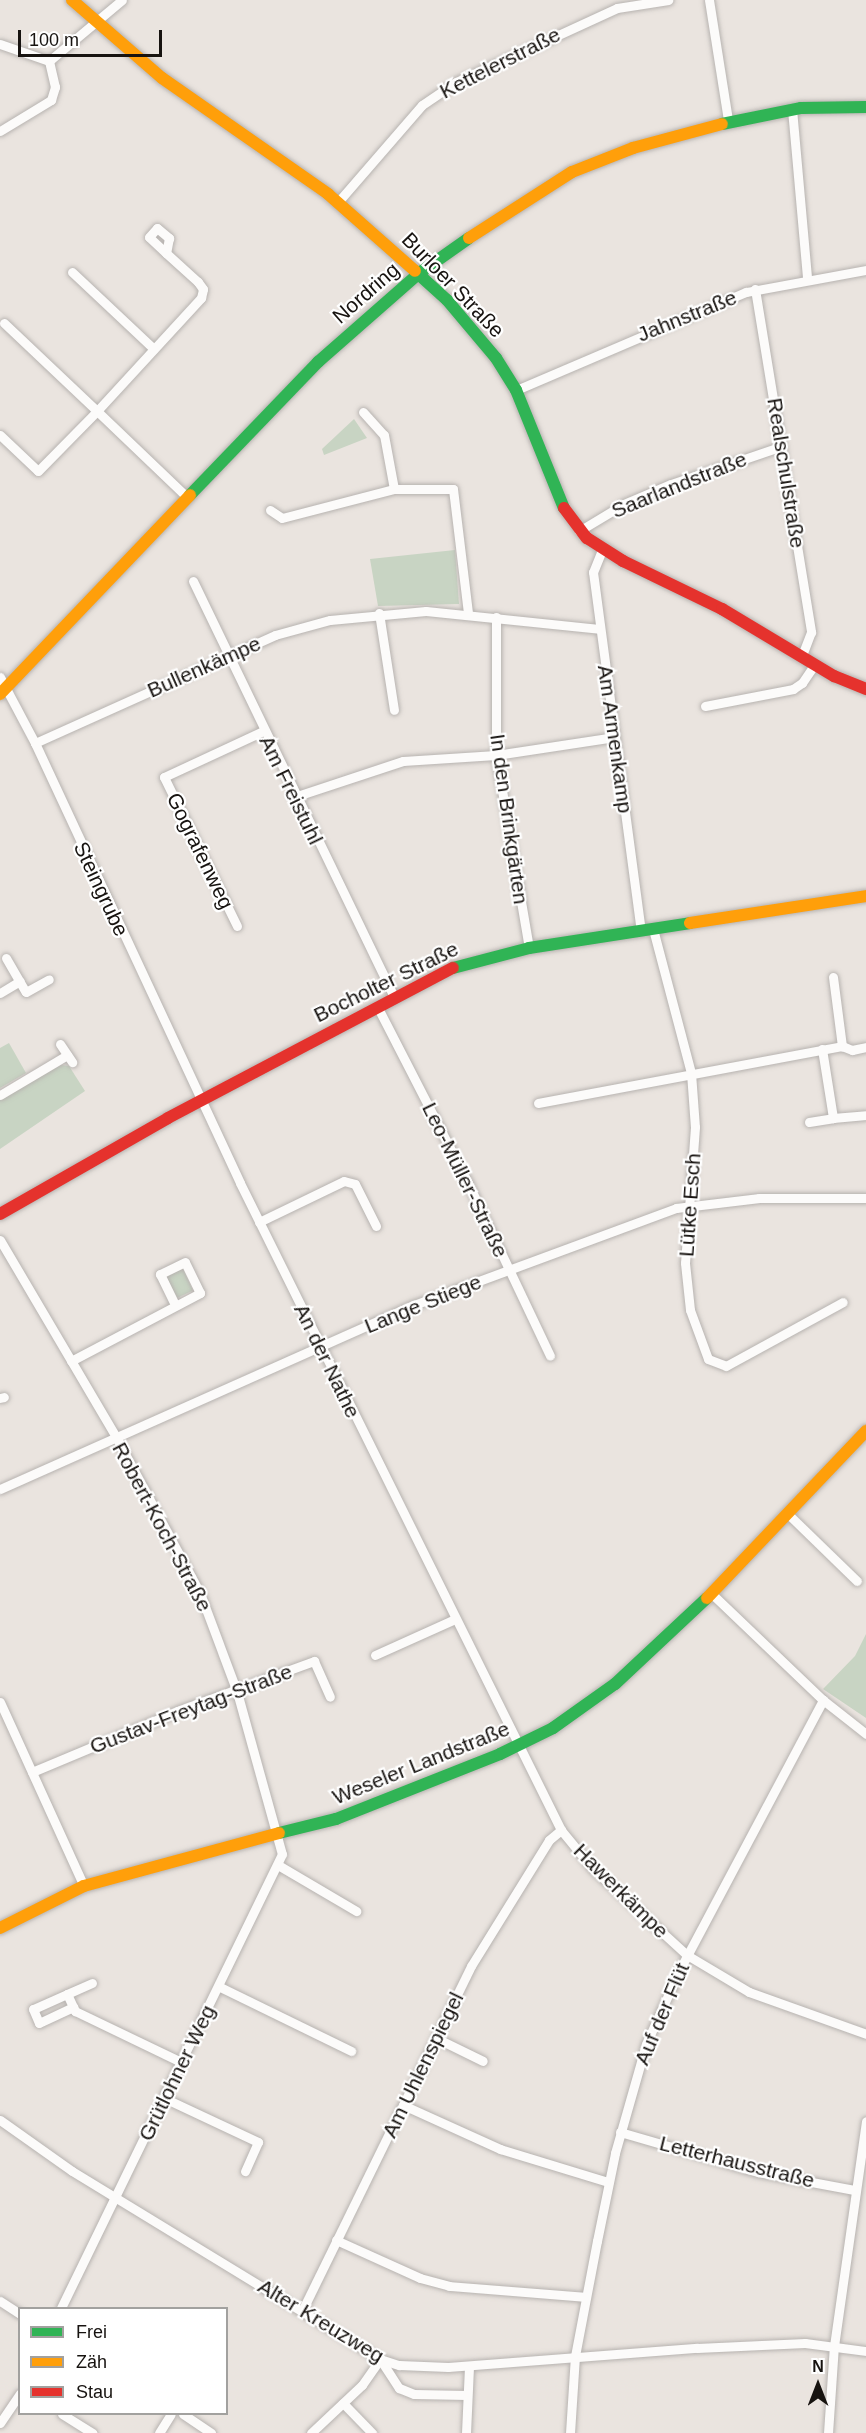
<!DOCTYPE html>
<meta charset="utf-8">
<style>
body{margin:0}
#map{position:relative;width:866px;height:2433px;overflow:hidden;background:#eae4df;font-family:Helvetica,sans-serif}
div>[style]{position:absolute}
[style*='--x']{left:calc(var(--x)*1px);top:calc(var(--y)*1px);width:calc(var(--w)*1px);rotate:calc(var(--a)*1deg)}
.green>*{inset:0;background:#c8d4c3;transform-origin:0 0}
.roads{filter:drop-shadow(0 0 2px #b7b3b0) drop-shadow(0 0 2px #b7b3b0)}
.street>*{height:9px;margin:-4.5px;padding:0 4.5px;transform-origin:4.5px;border-radius:4.5px;background:#fcfbfa}
.fast>*{height:12px;margin:-6px;padding:0 6px;transform-origin:6px;border-radius:6px;background:#30b455}
.slow>*{height:12px;margin:-6px;padding:0 6px;transform-origin:6px;border-radius:6px;background:#ff9f0a}
.jam>*{height:12px;margin:-6px;padding:0 6px;transform-origin:6px;border-radius:6px;background:#e5322d}
span{translate:-50% -50%;white-space:nowrap;text-align:center;line-height:1.15;-webkit-text-stroke:4.5px #fff;paint-order:stroke}
.street-label{font-size:21px;color:#171310}
.legend{position:absolute;left:18px;top:2307px;width:210px;height:108px;box-sizing:border-box;background:#fff;border:2px solid #a2a19f;margin:0;padding:8px 10px;list-style:none;font-size:18px;color:#171310}
.legend li{display:flex;align-items:center;gap:12px;height:30px}
.legend b{width:30px;border:2px solid #a2a19f}
.north{position:absolute;left:788px;top:2355px;width:60px;height:60px;-webkit-text-stroke:4px #fff;paint-order:stroke;rotate:0deg;font-size:16px;font-weight:700;line-height:24px;text-align:center;color:#171310}
.north::after{content:'';display:block;margin:auto;width:21px;height:27px;background:#171310;clip-path:polygon(50% 0,100% 100%,50% 72%,0 100%)}
.scale{position:absolute;left:18px;top:30px;width:144px;height:27px;box-sizing:border-box;border:3px solid #171310;border-top:0;padding-left:8px;font-size:18px;line-height:21px;white-space:nowrap;color:#171310;-webkit-text-stroke:4px #fff;paint-order:stroke}
</style>
<div id="map">
<div class="green">
<div style="clip-path:polygon(354px 419px,367px 438px,324px 455px,322px 449px)"></div>
<div style="clip-path:polygon(455px 550px,459px 604px,378px 606px,370px 559px)"></div>
<div style="clip-path:polygon(9px 1043px,26px 1073px,0 1088px,0 1048px)"></div>
<div style="clip-path:polygon(61px 1065px,69px 1066px,85px 1091px,0 1149px,0 1100px)"></div>
<div style="left:182px;top:1267px;width:26px;height:19px;rotate:65deg"></div>
<div style="clip-path:polygon(866px 1634px,866px 1718px,823px 1689px,855px 1656px)"></div>
</div>
<div class="roads">
<div class="street">
<div style="--x:709;--y:0;--w:121;--a:81"></div>
<div style="--x:0;--y:44;--w:52;--a:19.1"></div>
<div style="--x:49;--y:61;--w:95;--a:-39.9"></div>
<div style="--x:792;--y:109;--w:170;--a:84.9"></div>
<div style="--x:0;--y:131;--w:60;--a:-31.3"></div>
<div style="--x:51;--y:100;--w:14;--a:-73"></div>
<div style="--x:55;--y:87;--w:27;--a:-103"></div>
<div style="--x:338;--y:202;--w:128;--a:-49.1"></div>
<div style="--x:422;--y:105;--w:41;--a:-34.1"></div>
<div style="--x:456;--y:82;--w:177;--a:-24.7"></div>
<div style="--x:617;--y:8;--w:52;--a:-8.9"></div>
<div style="--x:72;--y:272;--w:112;--a:43.2"></div>
<div style="--x:755;--y:289;--w:348;--a:80.7"></div>
<div style="--x:811;--y:632;--w:25;--a:111"></div>
<div style="--x:4;--y:323;--w:128;--a:43.4"></div>
<div style="--x:97;--y:411;--w:154;--a:-47.4"></div>
<div style="--x:201;--y:298;--w:9;--a:-77"></div>
<div style="--x:203;--y:289;--w:9;--a:-126"></div>
<div style="--x:198;--y:282;--w:43;--a:-137.8"></div>
<div style="--x:166;--y:253;--w:23;--a:-137"></div>
<div style="--x:149;--y:237;--w:12;--a:-48"></div>
<div style="--x:157;--y:228;--w:16;--a:40"></div>
<div style="--x:169;--y:238;--w:15;--a:101"></div>
<div style="--x:516;--y:390;--w:250;--a:-23.1"></div>
<div style="--x:746;--y:292;--w:122;--a:-10.4"></div>
<div style="--x:363;--y:412;--w:31;--a:48"></div>
<div style="--x:384;--y:435;--w:55;--a:79.5"></div>
<div style="--x:0;--y:435;--w:52;--a:43.5"></div>
<div style="--x:38;--y:471;--w:84;--a:-45.5"></div>
<div style="--x:97;--y:411;--w:124;--a:43.7"></div>
<div style="--x:270;--y:510;--w:14;--a:34"></div>
<div style="--x:282;--y:518;--w:116;--a:-14.5"></div>
<div style="--x:394;--y:489;--w:59;--a:0"></div>
<div style="--x:453;--y:489;--w:125;--a:83.1"></div>
<div style="--x:579;--y:531;--w:52;--a:-31"></div>
<div style="--x:624;--y:504;--w:51;--a:-23.1"></div>
<div style="--x:671;--y:484;--w:117;--a:-18.9"></div>
<div style="--x:602;--y:550;--w:24;--a:112"></div>
<div style="--x:593;--y:572;--w:362;--a:82.4"></div>
<div style="--x:193;--y:581;--w:462;--a:64.2"></div>
<div style="--x:379;--y:613;--w:98;--a:81.2"></div>
<div style="--x:496;--y:617;--w:138;--a:90"></div>
<div style="--x:496;--y:755;--w:196;--a:80.3"></div>
<div style="--x:0;--y:677;--w:75;--a:62.1"></div>
<div style="--x:35;--y:743;--w:485;--a:65"></div>
<div style="--x:240;--y:1183;--w:722;--a:63.61"></div>
<div style="--x:561;--y:1830;--w:50;--a:50.6"></div>
<div style="--x:593;--y:1869;--w:127;--a:42.5"></div>
<div style="--x:687;--y:1955;--w:72;--a:30.8"></div>
<div style="--x:749;--y:1992;--w:124;--a:19.7"></div>
<div style="--x:705;--y:706;--w:90;--a:-10.9"></div>
<div style="--x:793;--y:689;--w:11;--a:-34"></div>
<div style="--x:802;--y:683;--w:23;--a:-56"></div>
<div style="--x:35;--y:743;--w:263;--a:-24.2"></div>
<div style="--x:275;--y:635;--w:57;--a:-15.3"></div>
<div style="--x:330;--y:620;--w:96;--a:-5.4"></div>
<div style="--x:426;--y:611;--w:174;--a:5.9"></div>
<div style="--x:294;--y:797;--w:115;--a:-18.3"></div>
<div style="--x:403;--y:761;--w:93;--a:-3.7"></div>
<div style="--x:496;--y:755;--w:120;--a:-8.6"></div>
<div style="--x:237;--y:926;--w:166;--a:-116.1"></div>
<div style="--x:164;--y:777;--w:109;--a:-24.9"></div>
<div style="--x:653;--y:929;--w:149;--a:75.2"></div>
<div style="--x:691;--y:1073;--w:54;--a:85.8"></div>
<div style="--x:695;--y:1127;--w:136;--a:94.2"></div>
<div style="--x:685;--y:1263;--w:47;--a:83.9"></div>
<div style="--x:690;--y:1310;--w:52;--a:69.8"></div>
<div style="--x:708;--y:1359;--w:19;--a:21"></div>
<div style="--x:726;--y:1366;--w:133;--a:-28.7"></div>
<div style="--x:6;--y:958;--w:39;--a:60"></div>
<div style="--x:26;--y:992;--w:26;--a:-29"></div>
<div style="--x:833;--y:977;--w:70;--a:82.6"></div>
<div style="--x:0;--y:993;--w:23;--a:-31"></div>
<div style="--x:377;--y:1006;--w:199;--a:62.8"></div>
<div style="--x:468;--y:1183;--w:191;--a:64.6"></div>
<div style="--x:60;--y:1044;--w:22;--a:56"></div>
<div style="--x:822;--y:1049;--w:70;--a:80.9"></div>
<div style="--x:833;--y:1118;--w:33;--a:-5"></div>
<div style="--x:0;--y:1095;--w:78;--a:-30.8"></div>
<div style="--x:538;--y:1103;--w:309;--a:-10.6"></div>
<div style="--x:842;--y:1046;--w:11;--a:22"></div>
<div style="--x:852;--y:1050;--w:14;--a:-12"></div>
<div style="--x:809;--y:1122;--w:24;--a:-9"></div>
<div style="--x:259;--y:1222;--w:94;--a:-25.8"></div>
<div style="--x:344;--y:1181;--w:11;--a:15"></div>
<div style="--x:355;--y:1184;--w:47;--a:63.4"></div>
<div style="--x:0;--y:1240;--w:229;--a:59.5"></div>
<div style="--x:116;--y:1437;--w:177;--a:61.7"></div>
<div style="--x:200;--y:1593;--w:106;--a:69.5"></div>
<div style="--x:237;--y:1692;--w:168;--a:74.5"></div>
<div style="--x:282;--y:1854;--w:505;--a:115.96"></div>
<div style="--x:71;--y:1361;--w:146;--a:-27.8"></div>
<div style="--x:200;--y:1293;--w:34;--a:-116"></div>
<div style="--x:185;--y:1262;--w:28;--a:154"></div>
<div style="--x:160;--y:1274;--w:34;--a:64"></div>
<div style="--x:0;--y:1398;--w:4;--a:-14"></div>
<div style="--x:0;--y:1489;--w:453;--a:-24"></div>
<div style="--x:414;--y:1305;--w:279;--a:-20.3"></div>
<div style="--x:676;--y:1208;--w:84;--a:-6.9"></div>
<div style="--x:759;--y:1198;--w:107;--a:0"></div>
<div style="--x:788;--y:1514;--w:96;--a:44.2"></div>
<div style="--x:712;--y:1594;--w:153;--a:43.7"></div>
<div style="--x:823;--y:1700;--w:55;--a:38.3"></div>
<div style="--x:375;--y:1655;--w:85;--a:-24.2"></div>
<div style="--x:0;--y:1702;--w:202;--a:65.5"></div>
<div style="--x:32;--y:1772;--w:160;--a:-22.7"></div>
<div style="--x:180;--y:1710;--w:143;--a:-20.1"></div>
<div style="--x:314;--y:1661;--w:39;--a:66"></div>
<div style="--x:278;--y:1865;--w:91;--a:30.5"></div>
<div style="--x:92;--y:1983;--w:27;--a:156"></div>
<div style="--x:67;--y:1994;--w:19;--a:65"></div>
<div style="--x:75;--y:2011;--w:118;--a:25.7"></div>
<div style="--x:220;--y:1987;--w:146;--a:26"></div>
<div style="--x:67;--y:1994;--w:37;--a:156"></div>
<div style="--x:33;--y:2009;--w:15;--a:67"></div>
<div style="--x:39;--y:2023;--w:38;--a:-25"></div>
<div style="--x:436;--y:2038;--w:52;--a:26.1"></div>
<div style="--x:164;--y:2098;--w:104;--a:25.1"></div>
<div style="--x:258;--y:2142;--w:32;--a:114"></div>
<div style="--x:403;--y:2105;--w:107;--a:24.4"></div>
<div style="--x:500;--y:2149;--w:113;--a:17"></div>
<div style="--x:0;--y:2120;--w:88;--a:35.3"></div>
<div style="--x:72;--y:2171;--w:361;--a:31.4"></div>
<div style="--x:380;--y:2359;--w:20;--a:18"></div>
<div style="--x:399;--y:2365;--w:49;--a:2.3"></div>
<div style="--x:448;--y:2367;--w:250;--a:-4.4"></div>
<div style="--x:697;--y:2348;--w:108;--a:-2.7"></div>
<div style="--x:805;--y:2343;--w:62;--a:7.5"></div>
<div style="--x:620;--y:2132;--w:144;--a:16.2"></div>
<div style="--x:758;--y:2172;--w:98;--a:10.6"></div>
<div style="--x:336;--y:2240;--w:92;--a:24.3"></div>
<div style="--x:420;--y:2278;--w:30;--a:15"></div>
<div style="--x:449;--y:2286;--w:137;--a:4.6"></div>
<div style="--x:0;--y:2301;--w:24;--a:33"></div>
<div style="--x:302;--y:2311;--w:384;--a:-63.9"></div>
<div style="--x:471;--y:1966;--w:148;--a:-58.2"></div>
<div style="--x:549;--y:1840;--w:16;--a:-40"></div>
<div style="--x:380;--y:2359;--w:35;--a:57"></div>
<div style="--x:399;--y:2388;--w:16;--a:22"></div>
<div style="--x:414;--y:2394;--w:53;--a:1.1"></div>
<div style="--x:343;--y:2403;--w:42;--a:46"></div>
<div style="--x:62;--y:2414;--w:36;--a:32"></div>
<div style="--x:183;--y:2414;--w:34;--a:34"></div>
<div style="--x:0;--y:2423;--w:36;--a:-56"></div>
<div style="--x:159;--y:2433;--w:22;--a:-58"></div>
<div style="--x:311;--y:2433;--w:70;--a:-43.3"></div>
<div style="--x:362;--y:2385;--w:32;--a:-55"></div>
<div style="--x:466;--y:2433;--w:67;--a:-87.4"></div>
<div style="--x:570;--y:2433;--w:77;--a:-86.3"></div>
<div style="--x:575;--y:2356;--w:117;--a:-79.2"></div>
<div style="--x:597;--y:2241;--w:90;--a:-78.4"></div>
<div style="--x:615;--y:2153;--w:113;--a:-74.1"></div>
<div style="--x:646;--y:2044;--w:80;--a:-65.7"></div>
<div style="--x:679;--y:1971;--w:307;--a:-62"></div>
<div style="--x:828;--y:2433;--w:87;--a:-86.1"></div>
<div style="--x:834;--y:2346;--w:227;--a:-81.9"></div>
</div>
<div class="fast">
<div style="--x:722;--y:124;--w:81;--a:-11.4"></div>
<div style="--x:801;--y:108;--w:65;--a:-0.9"></div>
<div style="--x:415;--y:271;--w:43;--a:42.2"></div>
<div style="--x:447;--y:300;--w:76;--a:49.8"></div>
<div style="--x:496;--y:358;--w:38;--a:58"></div>
<div style="--x:516;--y:390;--w:127;--a:67.9"></div>
<div style="--x:190;--y:495;--w:185;--a:-46.1"></div>
<div style="--x:318;--y:362;--w:133;--a:-41.3"></div>
<div style="--x:418;--y:274;--w:62;--a:-35.2"></div>
<div style="--x:453;--y:968;--w:79;--a:-14.7"></div>
<div style="--x:529;--y:948;--w:163;--a:-8.8"></div>
<div style="--x:279;--y:1833;--w:59;--a:-13.8"></div>
<div style="--x:336;--y:1819;--w:176;--a:-21.6"></div>
<div style="--x:500;--y:1754;--w:59;--a:-26.1"></div>
<div style="--x:553;--y:1728;--w:76;--a:-35.4"></div>
<div style="--x:615;--y:1684;--w:126;--a:-43.1"></div>
</div>
<div class="slow">
<div style="--x:72;--y:0;--w:119;--a:40.9"></div>
<div style="--x:162;--y:78;--w:203;--a:34.9"></div>
<div style="--x:328;--y:194;--w:116;--a:41.5"></div>
<div style="--x:469;--y:238;--w:122;--a:-32.7"></div>
<div style="--x:572;--y:172;--w:66;--a:-21.5"></div>
<div style="--x:633;--y:148;--w:92;--a:-15.1"></div>
<div style="--x:0;--y:694;--w:275;--a:-46.3"></div>
<div style="--x:690;--y:923;--w:178;--a:-8.7"></div>
<div style="--x:707;--y:1598;--w:231;--a:-46.4"></div>
<div style="--x:0;--y:1928;--w:94;--a:-26.6"></div>
<div style="--x:84;--y:1886;--w:202;--a:-15.2"></div>
</div>
<div class="jam">
<div style="--x:564;--y:508;--w:38;--a:53"></div>
<div style="--x:587;--y:538;--w:43;--a:32.6"></div>
<div style="--x:623;--y:561;--w:110;--a:25.9"></div>
<div style="--x:722;--y:609;--w:131;--a:30.9"></div>
<div style="--x:834;--y:676;--w:35;--a:22"></div>
<div style="--x:0;--y:1214;--w:193;--a:-29.7"></div>
<div style="--x:168;--y:1118;--w:322;--a:-27.8"></div>
</div>
</div>
<div class="street-label">
<span style="left:500px;top:63px;rotate:-27deg">Kettelerstraße</span>
<span style="left:453px;top:285px;rotate:46deg">Burloer Straße</span>
<span style="left:366px;top:293px;rotate:-41deg">Nordring</span>
<span style="left:687px;top:316px;rotate:-22deg">Jahnstraße</span>
<span style="left:786px;top:473px;rotate:81deg">Realschulstraße</span>
<span style="left:679px;top:485px;rotate:-22deg">Saarlandstraße</span>
<span style="left:204px;top:667px;rotate:-24deg">Bullenkämpe</span>
<span style="left:615px;top:739px;rotate:82deg">Am Armenkamp</span>
<span style="left:291px;top:790px;rotate:64deg">Am Freistuhl</span>
<span style="left:509px;top:819px;rotate:82deg">In den Brinkgärten</span>
<span style="left:200px;top:851px;rotate:64deg">Gografenweg</span>
<span style="left:101px;top:889px;rotate:65deg">Steingrube</span>
<span style="left:386px;top:982px;rotate:-26deg">Bocholter Straße</span>
<span style="left:465px;top:1180px;rotate:64deg">Leo-Müller-Straße</span>
<span style="left:690px;top:1205px;rotate:-86deg">Lütke Esch</span>
<span style="left:423px;top:1304px;rotate:-22deg">Lange Stiege</span>
<span style="left:327px;top:1361px;rotate:64deg">An der Nathe</span>
<span style="left:162px;top:1527px;rotate:62deg">Robert-Koch-Straße</span>
<span style="left:191px;top:1709px;rotate:-21deg">Gustav-Freytag-Straße</span>
<span style="left:421px;top:1763px;rotate:-22deg">Weseler Landstraße</span>
<span style="left:621px;top:1891px;rotate:45deg">Hawerkämpe</span>
<span style="left:662px;top:2014px;rotate:-67deg">Auf der Flüt</span>
<span style="left:423px;top:2065px;rotate:-64deg">Am Uhlenspiegel</span>
<span style="left:177px;top:2073px;rotate:-64deg">Grütlohner Weg</span>
<span style="left:737px;top:2162px;rotate:14deg">Letterhausstraße</span>
<span style="left:321px;top:2321px;rotate:31deg">Alter Kreuzweg</span>
</div>
<ul class="legend">
<li><b style="height:8px;background:#30b455"></b>Frei</li>
<li><b style="height:8px;background:#ff9f0a"></b>Zäh</li>
<li><b style="height:8px;background:#e5322d"></b>Stau</li>
</ul>
<div class="north">N</div>
<div class="scale">100 m</div>
</div>
